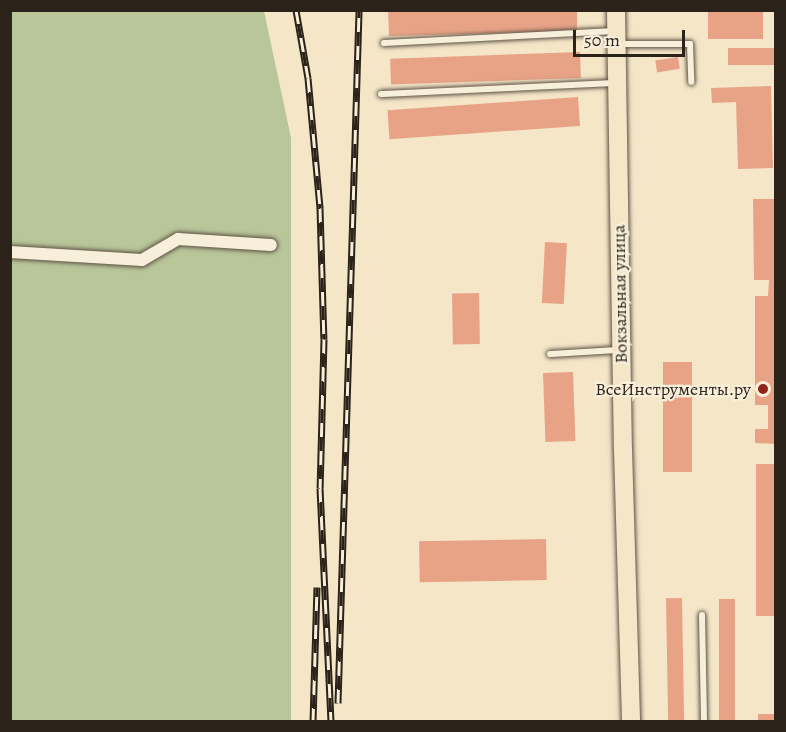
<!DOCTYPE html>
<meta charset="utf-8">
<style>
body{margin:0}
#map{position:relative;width:786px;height:732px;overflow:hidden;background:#f5e6c8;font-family:Alegreya,serif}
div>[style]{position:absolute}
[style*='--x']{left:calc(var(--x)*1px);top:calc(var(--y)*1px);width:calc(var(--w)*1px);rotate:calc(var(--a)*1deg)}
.green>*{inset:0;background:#b8c699}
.building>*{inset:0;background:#e8a387;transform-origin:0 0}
.roads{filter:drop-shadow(0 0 2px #5e5345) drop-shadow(0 0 2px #5e5345)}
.lane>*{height:6px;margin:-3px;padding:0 3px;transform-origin:3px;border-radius:3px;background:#f8efdb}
.street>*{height:12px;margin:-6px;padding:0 6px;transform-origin:6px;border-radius:6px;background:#f8efdb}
.primary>*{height:18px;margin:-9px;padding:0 9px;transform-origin:9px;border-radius:9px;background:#f5e6c8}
.rail>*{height:7px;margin-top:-3.5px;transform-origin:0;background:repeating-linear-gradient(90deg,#f8efdb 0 14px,#2b2219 0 28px);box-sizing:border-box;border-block:2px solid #2b2219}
.dots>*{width:16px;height:16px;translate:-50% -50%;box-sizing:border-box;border:3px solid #f8efdb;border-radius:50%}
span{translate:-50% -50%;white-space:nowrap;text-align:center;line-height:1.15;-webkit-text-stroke:4.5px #f8efdb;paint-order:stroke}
.street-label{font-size:18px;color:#2b2219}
.poi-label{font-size:18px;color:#2b2219}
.right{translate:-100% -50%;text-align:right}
.frame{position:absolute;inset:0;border:12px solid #2b2219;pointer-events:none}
.scale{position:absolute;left:573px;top:30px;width:112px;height:27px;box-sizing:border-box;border:3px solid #2b2219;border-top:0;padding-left:8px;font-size:18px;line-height:21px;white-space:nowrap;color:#2b2219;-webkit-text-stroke:4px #f8efdb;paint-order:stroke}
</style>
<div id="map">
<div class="green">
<div style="clip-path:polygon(10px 11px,264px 11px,291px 138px,291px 721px,11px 721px)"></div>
</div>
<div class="building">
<div style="clip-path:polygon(388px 10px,577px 10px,577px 31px,389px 36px)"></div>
<div style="left:708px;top:10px;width:55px;height:29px"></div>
<div style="left:776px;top:48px;width:17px;height:48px;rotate:90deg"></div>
<div style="left:580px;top:52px;width:26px;height:190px;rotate:88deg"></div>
<div style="left:678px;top:57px;width:12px;height:23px;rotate:81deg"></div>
<div style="clip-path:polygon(771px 86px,773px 168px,738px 169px,736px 102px,712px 103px,711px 88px)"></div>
<div style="left:578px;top:97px;width:29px;height:191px;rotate:86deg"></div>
<div style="clip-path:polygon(753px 199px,776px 199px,776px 444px,755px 443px,755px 429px,768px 429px,768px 405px,755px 405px,755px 296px,768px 296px,769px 280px,754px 280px)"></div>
<div style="left:545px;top:242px;width:22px;height:61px;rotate:3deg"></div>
<div style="left:479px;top:293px;width:51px;height:27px;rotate:89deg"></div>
<div style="left:663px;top:362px;width:29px;height:110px"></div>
<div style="left:573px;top:372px;width:69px;height:30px;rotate:88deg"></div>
<div style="left:756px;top:464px;width:20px;height:152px"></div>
<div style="left:546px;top:539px;width:41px;height:127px;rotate:89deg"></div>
<div style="left:682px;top:598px;width:124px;height:16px;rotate:89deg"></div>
<div style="left:719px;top:599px;width:16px;height:123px"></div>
<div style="left:758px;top:714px;width:18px;height:8px"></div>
</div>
<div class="roads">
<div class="lane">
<div style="--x:384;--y:43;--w:231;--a:-3"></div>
<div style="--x:618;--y:44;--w:72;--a:0"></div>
<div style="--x:690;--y:44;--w:38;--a:88"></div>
<div style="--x:381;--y:94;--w:235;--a:-2.7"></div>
<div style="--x:550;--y:354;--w:68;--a:-3.4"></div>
<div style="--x:702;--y:615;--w:107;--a:88.9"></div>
</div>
<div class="street">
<div style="--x:10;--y:252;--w:132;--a:3.5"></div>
<div style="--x:142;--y:260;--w:42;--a:-30.3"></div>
<div style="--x:178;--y:239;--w:93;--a:3.7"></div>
</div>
<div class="primary">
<div style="--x:616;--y:10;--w:440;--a:89.1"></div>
<div style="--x:623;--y:450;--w:272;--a:88.3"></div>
</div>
</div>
<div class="rail">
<div style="--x:296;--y:10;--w:69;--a:80"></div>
<div style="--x:308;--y:78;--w:131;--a:84.7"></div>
<div style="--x:320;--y:208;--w:131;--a:88.3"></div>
<div style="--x:324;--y:339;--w:149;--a:91.5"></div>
<div style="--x:320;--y:488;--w:234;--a:87.3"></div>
<div style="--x:338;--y:703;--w:693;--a:-88.26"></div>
<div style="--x:313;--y:722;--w:135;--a:-88.3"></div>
</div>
<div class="dots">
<div style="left:763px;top:389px;background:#8f2418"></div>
</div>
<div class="street-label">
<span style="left:620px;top:294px;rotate:-91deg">Вокзальная улица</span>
</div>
<div class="poi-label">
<span class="right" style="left:751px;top:389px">ВсеИнструменты.ру</span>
</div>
<div class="frame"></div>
<div class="scale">50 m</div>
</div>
